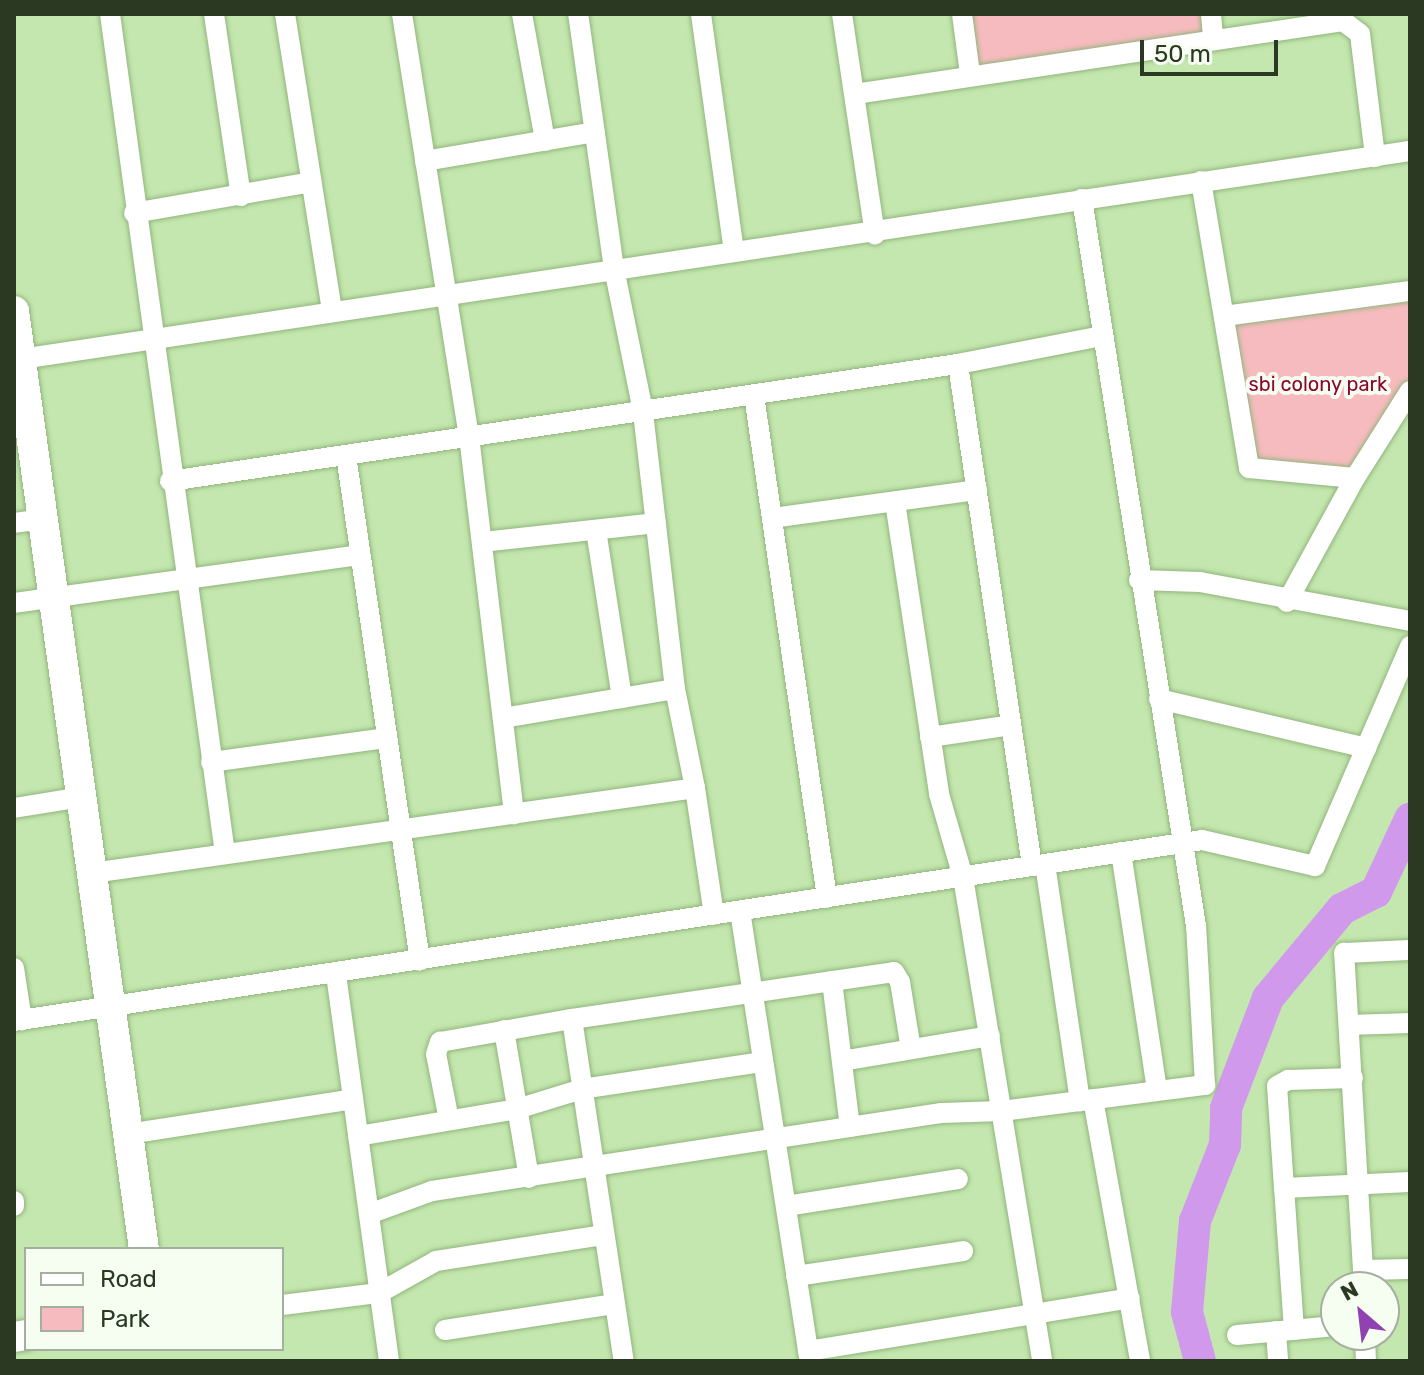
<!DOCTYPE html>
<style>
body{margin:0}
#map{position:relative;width:1424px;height:1375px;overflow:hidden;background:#c3e7ae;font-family:Rubik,sans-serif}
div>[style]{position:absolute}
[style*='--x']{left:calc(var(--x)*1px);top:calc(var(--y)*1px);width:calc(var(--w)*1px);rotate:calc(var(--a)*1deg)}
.green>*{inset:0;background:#f6bbbe}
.river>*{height:32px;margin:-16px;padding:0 16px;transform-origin:16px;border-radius:16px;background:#d199ec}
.roads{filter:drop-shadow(0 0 2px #93b57e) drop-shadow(0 0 2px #93b57e)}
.street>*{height:20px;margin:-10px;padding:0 10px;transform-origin:10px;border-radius:10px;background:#fff}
.secondary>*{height:30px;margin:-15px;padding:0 15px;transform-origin:15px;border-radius:15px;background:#fff}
span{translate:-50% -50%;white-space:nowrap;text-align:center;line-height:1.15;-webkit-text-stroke:8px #f6fef2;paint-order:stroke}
.park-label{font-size:20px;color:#8b062e}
.frame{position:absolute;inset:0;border:16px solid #2b3922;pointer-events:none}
.legend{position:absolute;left:24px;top:1247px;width:260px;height:104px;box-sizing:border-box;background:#f6fef2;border:2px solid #a5af9f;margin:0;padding:10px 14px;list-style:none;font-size:24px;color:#2b3922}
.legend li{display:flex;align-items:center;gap:16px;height:40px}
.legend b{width:40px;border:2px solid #a5af9f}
.north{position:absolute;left:1320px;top:1271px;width:80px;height:80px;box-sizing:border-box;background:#f6fef2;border:2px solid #a5af9f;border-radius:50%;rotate:332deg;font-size:22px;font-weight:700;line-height:32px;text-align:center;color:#2b3922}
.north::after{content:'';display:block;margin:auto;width:28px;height:36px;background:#9041b2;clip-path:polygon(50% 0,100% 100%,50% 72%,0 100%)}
.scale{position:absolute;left:1140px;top:40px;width:138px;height:36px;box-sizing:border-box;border:4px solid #2b3922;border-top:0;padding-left:10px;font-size:24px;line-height:28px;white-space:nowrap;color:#2b3922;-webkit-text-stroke:6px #f6fef2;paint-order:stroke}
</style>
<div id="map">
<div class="green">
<div style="clip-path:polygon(962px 14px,1210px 14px,1212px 38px,970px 75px)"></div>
<div style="clip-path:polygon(1410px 288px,1410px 388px,1356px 483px,1250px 471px,1224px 316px)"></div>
</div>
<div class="river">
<div style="--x:1200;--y:1361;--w:51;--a:-104.9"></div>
<div style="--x:1187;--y:1312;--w:91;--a:-85"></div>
<div style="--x:1195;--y:1221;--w:82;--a:-68.5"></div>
<div style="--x:1225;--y:1145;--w:37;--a:-88"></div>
<div style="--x:1226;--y:1108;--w:118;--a:-69.1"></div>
<div style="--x:1268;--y:998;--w:116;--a:-50.3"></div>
<div style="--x:1342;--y:909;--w:38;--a:-27"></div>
<div style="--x:1376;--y:892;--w:81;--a:-65"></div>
</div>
<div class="roads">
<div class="street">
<div style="--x:110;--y:14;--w:848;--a:82.2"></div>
<div style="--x:214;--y:14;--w:184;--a:81.6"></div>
<div style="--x:285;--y:14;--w:302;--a:81"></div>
<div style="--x:402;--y:14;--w:427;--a:81"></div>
<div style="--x:469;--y:436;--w:381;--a:83.2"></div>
<div style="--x:522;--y:14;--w:129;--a:79.7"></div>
<div style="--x:701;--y:14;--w:239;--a:82.1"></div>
<div style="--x:842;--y:14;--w:223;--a:81.5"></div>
<div style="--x:962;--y:14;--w:61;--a:82.4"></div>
<div style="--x:1211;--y:14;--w:23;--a:85"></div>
<div style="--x:855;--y:94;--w:493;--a:-8.5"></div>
<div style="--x:1343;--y:21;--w:21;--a:37"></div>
<div style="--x:1360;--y:34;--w:124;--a:83"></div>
<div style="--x:425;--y:161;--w:172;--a:-9.7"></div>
<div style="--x:1201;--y:181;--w:291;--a:80.5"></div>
<div style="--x:1249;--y:468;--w:106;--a:5.4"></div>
<div style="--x:1355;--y:478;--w:103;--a:-57.7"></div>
<div style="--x:134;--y:213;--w:180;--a:-9.9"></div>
<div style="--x:1224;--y:316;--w:188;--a:-7.7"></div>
<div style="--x:21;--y:359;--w:1404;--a:-8.52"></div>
<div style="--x:958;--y:364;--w:507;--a:81.61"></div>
<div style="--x:754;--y:395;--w:508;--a:81.74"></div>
<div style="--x:346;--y:455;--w:511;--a:81.68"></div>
<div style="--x:170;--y:481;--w:797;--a:-8.45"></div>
<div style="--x:958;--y:364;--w:147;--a:-11"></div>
<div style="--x:895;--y:502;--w:295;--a:81.4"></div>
<div style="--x:939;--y:794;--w:86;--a:73.9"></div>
<div style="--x:963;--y:877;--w:490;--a:80.7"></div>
<div style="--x:772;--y:518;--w:207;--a:-7.8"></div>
<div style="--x:14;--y:523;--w:29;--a:-8"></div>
<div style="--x:596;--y:530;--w:170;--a:81.2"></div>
<div style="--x:482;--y:542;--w:175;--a:-6.2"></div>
<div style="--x:1139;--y:580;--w:61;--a:1.9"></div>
<div style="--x:1200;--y:582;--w:214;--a:10.5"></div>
<div style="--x:1287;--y:602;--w:141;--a:-61.3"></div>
<div style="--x:14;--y:603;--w:349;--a:-7.9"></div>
<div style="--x:1159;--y:699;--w:213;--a:13.3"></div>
<div style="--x:503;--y:718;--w:174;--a:-9.6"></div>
<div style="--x:930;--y:737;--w:82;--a:-8.4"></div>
<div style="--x:211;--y:762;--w:177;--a:-7.8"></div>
<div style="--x:695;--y:788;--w:128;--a:81.5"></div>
<div style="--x:14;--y:808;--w:68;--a:-9.3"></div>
<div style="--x:1121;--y:852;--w:240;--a:81.4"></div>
<div style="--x:1045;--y:864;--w:240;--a:81.6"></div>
<div style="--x:92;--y:873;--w:609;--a:-8.02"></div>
<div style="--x:695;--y:788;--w:101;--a:-101.4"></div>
<div style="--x:675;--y:689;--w:280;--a:-96.6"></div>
<div style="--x:643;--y:411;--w:145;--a:-101.5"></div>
<div style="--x:614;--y:269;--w:258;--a:-98"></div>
<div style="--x:740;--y:911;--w:455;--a:81.2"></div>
<div style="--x:14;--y:968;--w:53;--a:81.3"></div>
<div style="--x:336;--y:974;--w:391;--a:82.2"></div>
<div style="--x:832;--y:981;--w:147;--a:83"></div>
<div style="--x:572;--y:1019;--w:346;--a:81.4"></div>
<div style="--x:14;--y:1021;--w:1202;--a:-8.66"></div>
<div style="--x:1202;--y:840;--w:116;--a:13"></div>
<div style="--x:1315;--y:866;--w:240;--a:-66.6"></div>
<div style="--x:1349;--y:1025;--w:61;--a:-1.9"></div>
<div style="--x:504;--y:1030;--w:150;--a:80.4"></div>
<div style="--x:842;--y:1061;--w:150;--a:-9.6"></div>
<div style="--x:1093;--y:1099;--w:266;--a:79.8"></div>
<div style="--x:449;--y:1120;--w:67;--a:-101.1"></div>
<div style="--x:436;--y:1054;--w:13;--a:-72"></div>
<div style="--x:440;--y:1042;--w:134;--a:-9.9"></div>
<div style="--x:572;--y:1019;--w:325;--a:-8.3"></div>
<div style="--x:894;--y:972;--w:12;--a:59"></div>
<div style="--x:900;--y:982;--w:68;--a:80.7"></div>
<div style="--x:128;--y:1134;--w:228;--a:-8.8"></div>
<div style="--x:358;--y:1136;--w:161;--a:-9.6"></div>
<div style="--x:517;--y:1109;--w:68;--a:-17.1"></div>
<div style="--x:582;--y:1089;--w:183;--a:-8.5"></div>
<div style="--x:1284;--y:1188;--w:102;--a:-93.9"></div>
<div style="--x:1277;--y:1086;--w:13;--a:-29"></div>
<div style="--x:1288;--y:1080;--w:65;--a:-1.8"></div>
<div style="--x:14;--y:1201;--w:5;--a:90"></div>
<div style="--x:786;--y:1206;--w:174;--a:-8.9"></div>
<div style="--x:369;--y:1214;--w:67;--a:-20.1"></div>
<div style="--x:432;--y:1191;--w:515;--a:-8.71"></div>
<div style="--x:941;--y:1113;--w:61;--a:-1.9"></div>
<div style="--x:1002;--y:1111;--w:205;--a:-7.3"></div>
<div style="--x:1205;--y:1085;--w:159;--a:-93.2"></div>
<div style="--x:1196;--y:926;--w:736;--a:-98.91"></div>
<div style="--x:1363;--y:1270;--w:47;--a:-1.2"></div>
<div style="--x:796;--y:1276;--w:169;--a:-8.5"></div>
<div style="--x:1364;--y:1287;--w:335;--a:-93.4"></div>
<div style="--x:1344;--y:953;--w:66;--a:-2.6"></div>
<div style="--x:282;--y:1305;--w:98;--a:-7.1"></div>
<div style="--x:379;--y:1293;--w:65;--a:-29.3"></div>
<div style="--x:436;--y:1261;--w:170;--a:-8.8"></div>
<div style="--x:445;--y:1330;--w:172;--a:-8.7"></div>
<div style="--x:1294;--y:1330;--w:142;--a:-94"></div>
<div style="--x:1284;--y:1188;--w:126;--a:-2.7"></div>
<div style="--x:1276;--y:1331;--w:30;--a:86"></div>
<div style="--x:1237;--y:1335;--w:99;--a:-5.2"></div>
<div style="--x:1365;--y:1335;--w:26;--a:88"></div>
<div style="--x:808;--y:1351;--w:326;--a:-9.3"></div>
</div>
<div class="secondary">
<div style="--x:14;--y:311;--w:947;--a:82.11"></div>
<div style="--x:14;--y:1337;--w:12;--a:-9"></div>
</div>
</div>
<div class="park-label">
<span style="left:1318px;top:384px">sbi colony park</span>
</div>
<div class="frame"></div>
<ul class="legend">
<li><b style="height:10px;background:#fff"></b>Road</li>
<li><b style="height:22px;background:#f6bbbe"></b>Park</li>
</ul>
<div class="north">N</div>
<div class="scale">50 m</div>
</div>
